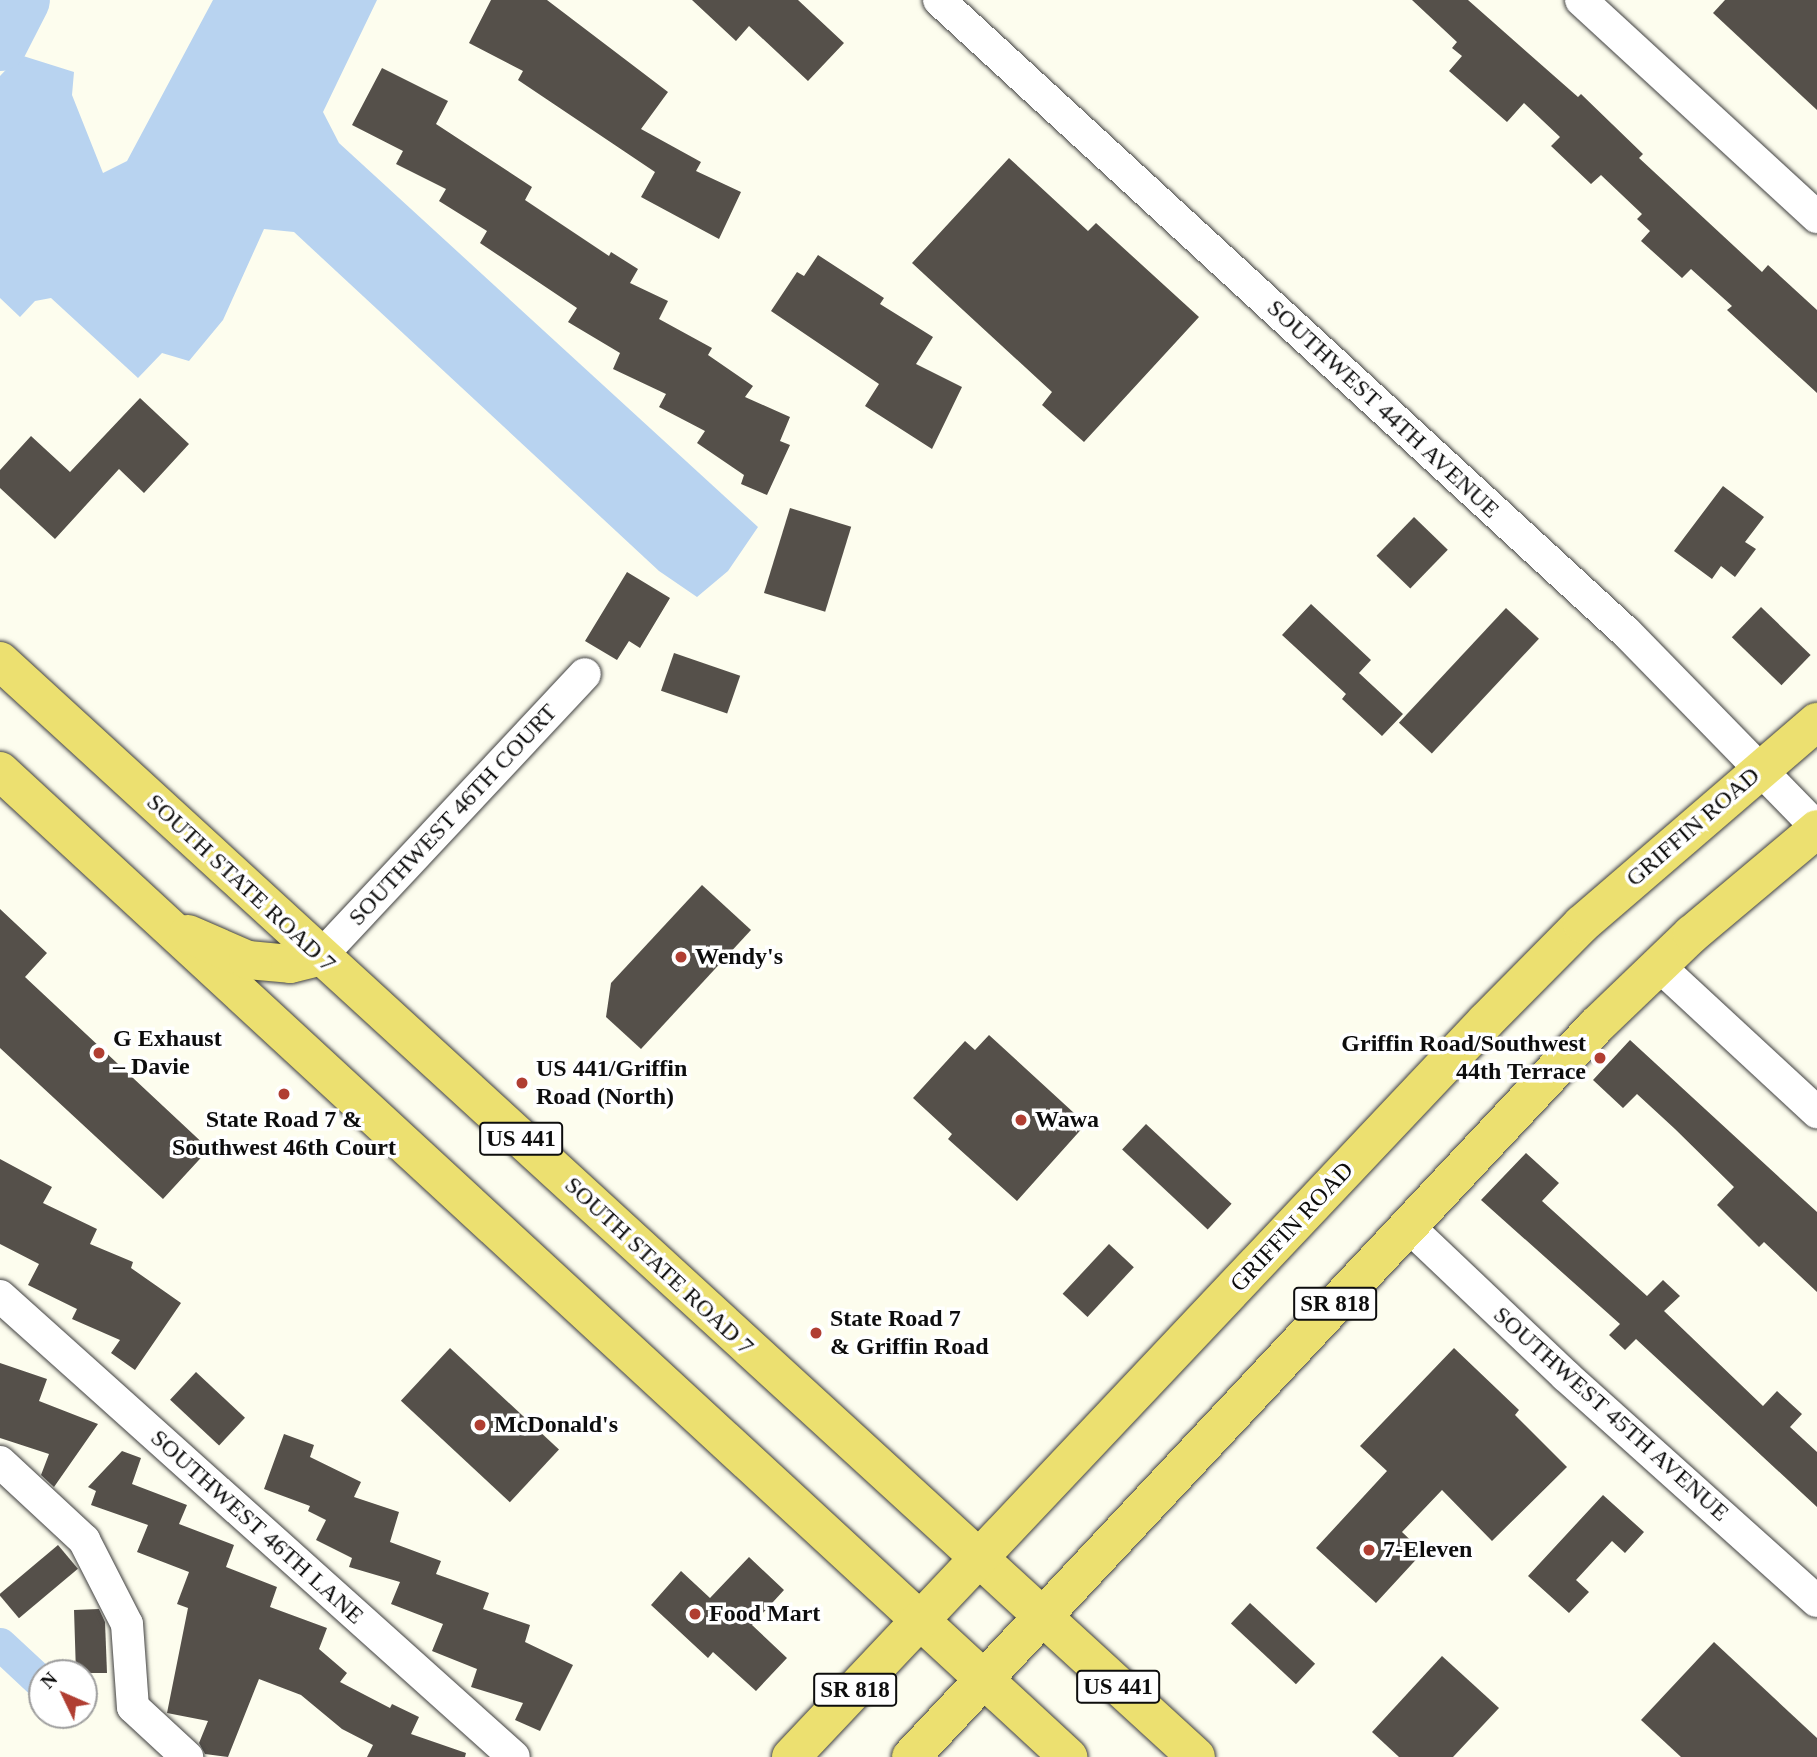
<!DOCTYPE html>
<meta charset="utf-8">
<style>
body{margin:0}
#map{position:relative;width:1817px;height:1757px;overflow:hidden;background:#fdfdee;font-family:Georgia,serif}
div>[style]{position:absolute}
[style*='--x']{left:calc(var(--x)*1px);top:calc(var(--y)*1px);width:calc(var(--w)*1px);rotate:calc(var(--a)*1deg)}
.water>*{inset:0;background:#b8d3f0}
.canal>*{height:33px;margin:-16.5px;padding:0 16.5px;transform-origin:16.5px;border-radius:16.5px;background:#b8d3f0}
.river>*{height:56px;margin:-28px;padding:0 28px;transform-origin:28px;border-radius:28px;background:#b8d3f0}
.building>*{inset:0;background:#55504a;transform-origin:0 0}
.roads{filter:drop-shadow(0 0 2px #404040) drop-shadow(0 0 2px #404040)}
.minor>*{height:32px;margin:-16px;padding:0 16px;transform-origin:16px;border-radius:16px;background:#fff}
.primary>*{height:38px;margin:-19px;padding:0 19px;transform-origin:19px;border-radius:19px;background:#ece070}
.dots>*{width:19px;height:19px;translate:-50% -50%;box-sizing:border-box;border:4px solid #fff;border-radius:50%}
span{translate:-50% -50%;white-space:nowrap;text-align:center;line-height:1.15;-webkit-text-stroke:7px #fff;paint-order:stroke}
.shield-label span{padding:2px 5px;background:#fff;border:2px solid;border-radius:5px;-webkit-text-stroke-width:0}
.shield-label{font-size:23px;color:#0d0d0d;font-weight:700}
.street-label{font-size:24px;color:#0d0d0d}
.poi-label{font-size:24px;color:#0d0d0d;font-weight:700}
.left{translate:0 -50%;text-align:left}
.right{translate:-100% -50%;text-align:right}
.north{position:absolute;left:28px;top:1659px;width:70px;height:70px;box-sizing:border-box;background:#fff;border:2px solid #9e9e9e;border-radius:50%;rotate:314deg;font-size:19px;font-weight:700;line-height:28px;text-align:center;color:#0d0d0d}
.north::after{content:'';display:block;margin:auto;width:24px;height:32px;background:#b03e32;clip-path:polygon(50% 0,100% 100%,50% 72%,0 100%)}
</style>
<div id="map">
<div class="water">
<div style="clip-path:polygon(213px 0,377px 0,323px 112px,339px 143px,758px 527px,728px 571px,697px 597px,659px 571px,294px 232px,264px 229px,223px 320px,189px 361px,162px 353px,138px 378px,51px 298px,35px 301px,20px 317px,0 298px,0 76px,20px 55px,74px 72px,72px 95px,103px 173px,127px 161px)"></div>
</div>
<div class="canal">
<div style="--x:0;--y:1644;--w:57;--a:42.9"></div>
</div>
<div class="river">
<div style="--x:0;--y:43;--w:48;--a:-62.9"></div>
</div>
<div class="building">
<div style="clip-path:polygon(491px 0,547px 0,668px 92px,641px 129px,701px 162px,696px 171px,741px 192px,719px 239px,641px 197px,655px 172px,518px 80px,523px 71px,469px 43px)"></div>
<div style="clip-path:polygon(692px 0,798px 0,844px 43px,808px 81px,749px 26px,736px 41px)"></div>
<div style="clip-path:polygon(1412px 0,1468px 0,1578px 97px,1581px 94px,1643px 154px,1639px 158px,1762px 272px,1768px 265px,1817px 310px,1817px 393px,1727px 310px,1732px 306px,1691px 269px,1682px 278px,1641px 241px,1650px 231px,1637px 219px,1642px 214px,1601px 175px,1591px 184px,1551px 146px,1560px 137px,1524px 103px,1507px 122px,1449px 71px,1462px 56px,1452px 48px,1457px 42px)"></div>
<div style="clip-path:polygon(1725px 0,1817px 0,1817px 110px,1713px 13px)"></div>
<div style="clip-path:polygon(382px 68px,448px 101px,436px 124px,532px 187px,525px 200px,609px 256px,611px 252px,638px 269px,630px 283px,668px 301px,659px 319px,712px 348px,708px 355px,753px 386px,745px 397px,790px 417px,780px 441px,790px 445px,767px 495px,741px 484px,744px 475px,697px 443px,705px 431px,659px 407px,666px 394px,613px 369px,620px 353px,568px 322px,577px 308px,480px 243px,487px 231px,439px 201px,446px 189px,396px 164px,403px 151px,352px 125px)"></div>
<div style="clip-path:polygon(1009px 158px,1088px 231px,1096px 223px,1199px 317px,1084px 442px,1042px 405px,1052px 392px,912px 263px)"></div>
<div style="clip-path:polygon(818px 255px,884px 298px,880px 304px,933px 337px,916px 364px,962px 387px,932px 449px,865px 406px,879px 384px,771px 311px,797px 272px,804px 276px)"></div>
<div style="clip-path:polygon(140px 398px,189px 444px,144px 493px,119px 469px,55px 539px,0 488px,0 470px,31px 436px,70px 472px)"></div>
<div style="clip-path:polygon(1723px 486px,1764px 517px,1745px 542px,1756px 549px,1735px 577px,1721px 566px,1712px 579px,1674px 551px)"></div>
<div style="left:790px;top:508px;width:64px;height:89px;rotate:17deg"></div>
<div style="left:1414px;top:517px;width:47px;height:54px;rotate:44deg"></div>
<div style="clip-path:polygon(627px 572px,670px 598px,640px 648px,629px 641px,617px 660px,585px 641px)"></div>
<div style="clip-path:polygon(1311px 604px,1371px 660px,1359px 673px,1403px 714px,1382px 736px,1342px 699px,1346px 694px,1282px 635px)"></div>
<div style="left:1761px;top:607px;width:69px;height:42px;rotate:44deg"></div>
<div style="left:1506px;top:608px;width:45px;height:157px;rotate:43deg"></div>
<div style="left:674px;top:653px;width:70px;height:40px;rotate:19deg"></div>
<div style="clip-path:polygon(702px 885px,751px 930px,641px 1049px,606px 1017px,611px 983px)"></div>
<div style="clip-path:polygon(0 909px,47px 953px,25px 977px,209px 1149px,163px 1199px,0 1048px)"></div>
<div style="clip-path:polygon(989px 1035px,1086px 1124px,1017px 1201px,948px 1139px,952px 1134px,913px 1098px,965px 1041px,975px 1050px)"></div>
<div style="clip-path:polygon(1630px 1040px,1817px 1212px,1817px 1292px,1764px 1242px,1759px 1247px,1717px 1205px,1734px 1187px,1675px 1129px,1637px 1094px,1623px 1108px,1593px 1080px)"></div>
<div style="left:1146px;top:1124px;width:117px;height:35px;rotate:43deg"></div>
<div style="clip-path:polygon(1526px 1153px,1559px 1183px,1542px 1201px,1647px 1296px,1663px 1280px,1680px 1296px,1664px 1311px,1763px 1406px,1777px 1391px,1802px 1414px,1790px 1427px,1817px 1452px,1817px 1507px,1636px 1339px,1625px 1350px,1609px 1335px,1620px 1324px,1481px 1200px)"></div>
<div style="clip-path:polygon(0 1159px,52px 1187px,43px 1203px,97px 1229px,90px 1244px,133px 1262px,131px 1268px,181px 1303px,135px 1370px,111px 1353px,120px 1340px,72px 1319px,77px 1309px,28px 1285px,39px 1264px,0 1244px)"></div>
<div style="left:1109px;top:1244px;width:34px;height:68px;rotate:43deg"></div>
<div style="left:450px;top:1348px;width:149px;height:72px;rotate:43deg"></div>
<div style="clip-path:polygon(1454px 1348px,1519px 1410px,1515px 1415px,1567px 1467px,1492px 1541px,1442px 1490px,1402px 1532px,1423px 1552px,1376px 1603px,1316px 1548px,1387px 1471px,1360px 1446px)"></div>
<div style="clip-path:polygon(0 1363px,47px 1379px,39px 1401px,98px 1424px,54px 1487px,41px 1475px,49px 1454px,0 1438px)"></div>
<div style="left:196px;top:1372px;width:67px;height:38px;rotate:43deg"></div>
<div style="clip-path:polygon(284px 1434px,314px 1445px,310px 1457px,361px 1482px,354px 1497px,399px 1512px,390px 1542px,441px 1561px,436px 1574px,489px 1593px,483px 1609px,530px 1625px,525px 1642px,573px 1665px,540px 1731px,515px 1720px,523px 1703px,471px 1687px,477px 1669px,432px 1651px,443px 1624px,391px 1604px,400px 1582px,349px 1567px,352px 1558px,316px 1540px,326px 1520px,308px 1511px,310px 1506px,264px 1489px)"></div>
<div style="clip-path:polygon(122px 1451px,141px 1458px,132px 1484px,187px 1505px,179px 1524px,234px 1545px,226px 1567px,277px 1587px,270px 1607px,327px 1628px,319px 1649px,347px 1673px,340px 1682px,390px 1708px,392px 1704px,419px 1717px,411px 1734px,466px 1753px,465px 1757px,367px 1757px,373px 1745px,342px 1729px,301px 1695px,259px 1679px,228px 1757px,205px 1754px,199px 1743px,208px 1721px,167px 1713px,188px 1608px,177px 1604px,189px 1572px,137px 1552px,148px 1525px,91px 1505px,96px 1491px,88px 1487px)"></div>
<div style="clip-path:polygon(1603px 1495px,1644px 1532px,1625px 1553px,1612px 1541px,1576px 1580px,1589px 1592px,1569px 1613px,1528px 1576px)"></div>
<div style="left:58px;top:1545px;width:31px;height:77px;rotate:50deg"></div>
<div style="clip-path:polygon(749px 1557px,784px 1590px,752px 1625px,787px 1658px,756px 1691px,713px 1652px,708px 1658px,651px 1605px,681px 1571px,710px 1598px)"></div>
<div style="left:1250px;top:1603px;width:89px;height:28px;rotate:43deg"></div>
<div style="clip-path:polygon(99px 1609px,105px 1622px,107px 1673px,76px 1673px,74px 1610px)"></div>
<div style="clip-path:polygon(1714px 1642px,1817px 1738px,1817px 1757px,1681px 1757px,1641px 1720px)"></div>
<div style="clip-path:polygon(1442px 1656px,1499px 1708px,1453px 1757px,1399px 1757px,1372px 1732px)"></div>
</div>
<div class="roads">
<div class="minor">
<div style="--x:939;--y:0;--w:935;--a:42.62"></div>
<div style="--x:1627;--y:633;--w:272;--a:45.7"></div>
<div style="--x:1581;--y:0;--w:321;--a:42.6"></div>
<div style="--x:321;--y:956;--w:386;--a:-46.9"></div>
<div style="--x:1658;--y:965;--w:217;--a:42.8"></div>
<div style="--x:1408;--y:1226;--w:218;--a:43.5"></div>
<div style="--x:1566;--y:1376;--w:337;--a:41.9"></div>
<div style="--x:0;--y:1296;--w:690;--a:41.89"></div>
<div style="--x:0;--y:1462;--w:115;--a:42.9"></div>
<div style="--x:84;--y:1540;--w:94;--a:62.9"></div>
<div style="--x:127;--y:1624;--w:83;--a:85.9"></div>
<div style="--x:133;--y:1707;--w:74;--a:42.8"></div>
</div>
<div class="primary">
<div style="--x:0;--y:661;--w:1622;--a:42.5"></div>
<div style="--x:0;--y:771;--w:1454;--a:42.71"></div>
<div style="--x:188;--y:934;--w:65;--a:23.4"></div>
<div style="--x:248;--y:960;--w:42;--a:5.4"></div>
<div style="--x:290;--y:964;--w:32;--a:-14"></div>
<div style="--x:791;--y:1757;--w:1012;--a:-46.64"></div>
<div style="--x:1486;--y:1021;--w:136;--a:-45.3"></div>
<div style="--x:1582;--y:924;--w:310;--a:-40.7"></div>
<div style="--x:911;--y:1757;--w:1002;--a:-46.86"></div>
<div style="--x:1596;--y:1026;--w:133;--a:-43.8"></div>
<div style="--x:1692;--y:934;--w:163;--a:-40"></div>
</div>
</div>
<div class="dots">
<div style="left:681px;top:957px;background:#b03e32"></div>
<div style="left:99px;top:1053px;background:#b03e32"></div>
<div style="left:1600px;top:1058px;background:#b03e32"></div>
<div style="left:522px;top:1083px;background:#b03e32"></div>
<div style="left:284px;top:1094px;background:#b03e32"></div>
<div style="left:1021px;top:1120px;background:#b03e32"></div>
<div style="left:816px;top:1333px;background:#b03e32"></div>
<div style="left:480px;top:1425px;background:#b03e32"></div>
<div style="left:1369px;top:1550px;background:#b03e32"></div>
<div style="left:695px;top:1614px;background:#b03e32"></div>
</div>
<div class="shield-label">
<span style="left:521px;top:1139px">US 441</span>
<span style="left:1335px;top:1304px">SR 818</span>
<span style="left:1118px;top:1687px">US 441</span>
<span style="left:855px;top:1690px">SR 818</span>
</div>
<div class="street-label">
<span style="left:1383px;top:409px;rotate:43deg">SOUTHWEST 44TH AVENUE</span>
<span style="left:453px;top:815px;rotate:-47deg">SOUTHWEST 46TH COURT</span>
<span style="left:1693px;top:827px;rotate:-41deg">GRIFFIN ROAD</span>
<span style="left:241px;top:883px;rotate:43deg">SOUTH STATE ROAD 7</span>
<span style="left:1292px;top:1227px;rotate:-47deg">GRIFFIN ROAD</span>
<span style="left:659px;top:1266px;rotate:43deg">SOUTH STATE ROAD 7</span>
<span style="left:1611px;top:1414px;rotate:42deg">SOUTHWEST 45TH AVENUE</span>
<span style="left:257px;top:1527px;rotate:42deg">SOUTHWEST 46TH LANE</span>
</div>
<div class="poi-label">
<span class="left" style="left:695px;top:957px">Wendy's</span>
<span class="left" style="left:113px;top:1053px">G Exhaust<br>– Davie</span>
<span class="right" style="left:1586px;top:1058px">Griffin Road/Southwest<br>44th Terrace</span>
<span class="left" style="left:536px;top:1083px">US 441/Griffin<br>Road (North)</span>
<span style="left:284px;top:1134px">State Road 7 &amp;<br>Southwest 46th Court</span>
<span class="left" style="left:1035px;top:1120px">Wawa</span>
<span class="left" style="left:830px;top:1333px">State Road 7<br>&amp; Griffin Road</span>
<span class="left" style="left:494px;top:1425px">McDonald's</span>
<span class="left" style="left:1383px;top:1550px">7-Eleven</span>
<span class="left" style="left:709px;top:1614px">Food Mart</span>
</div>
<div class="north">N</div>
</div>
